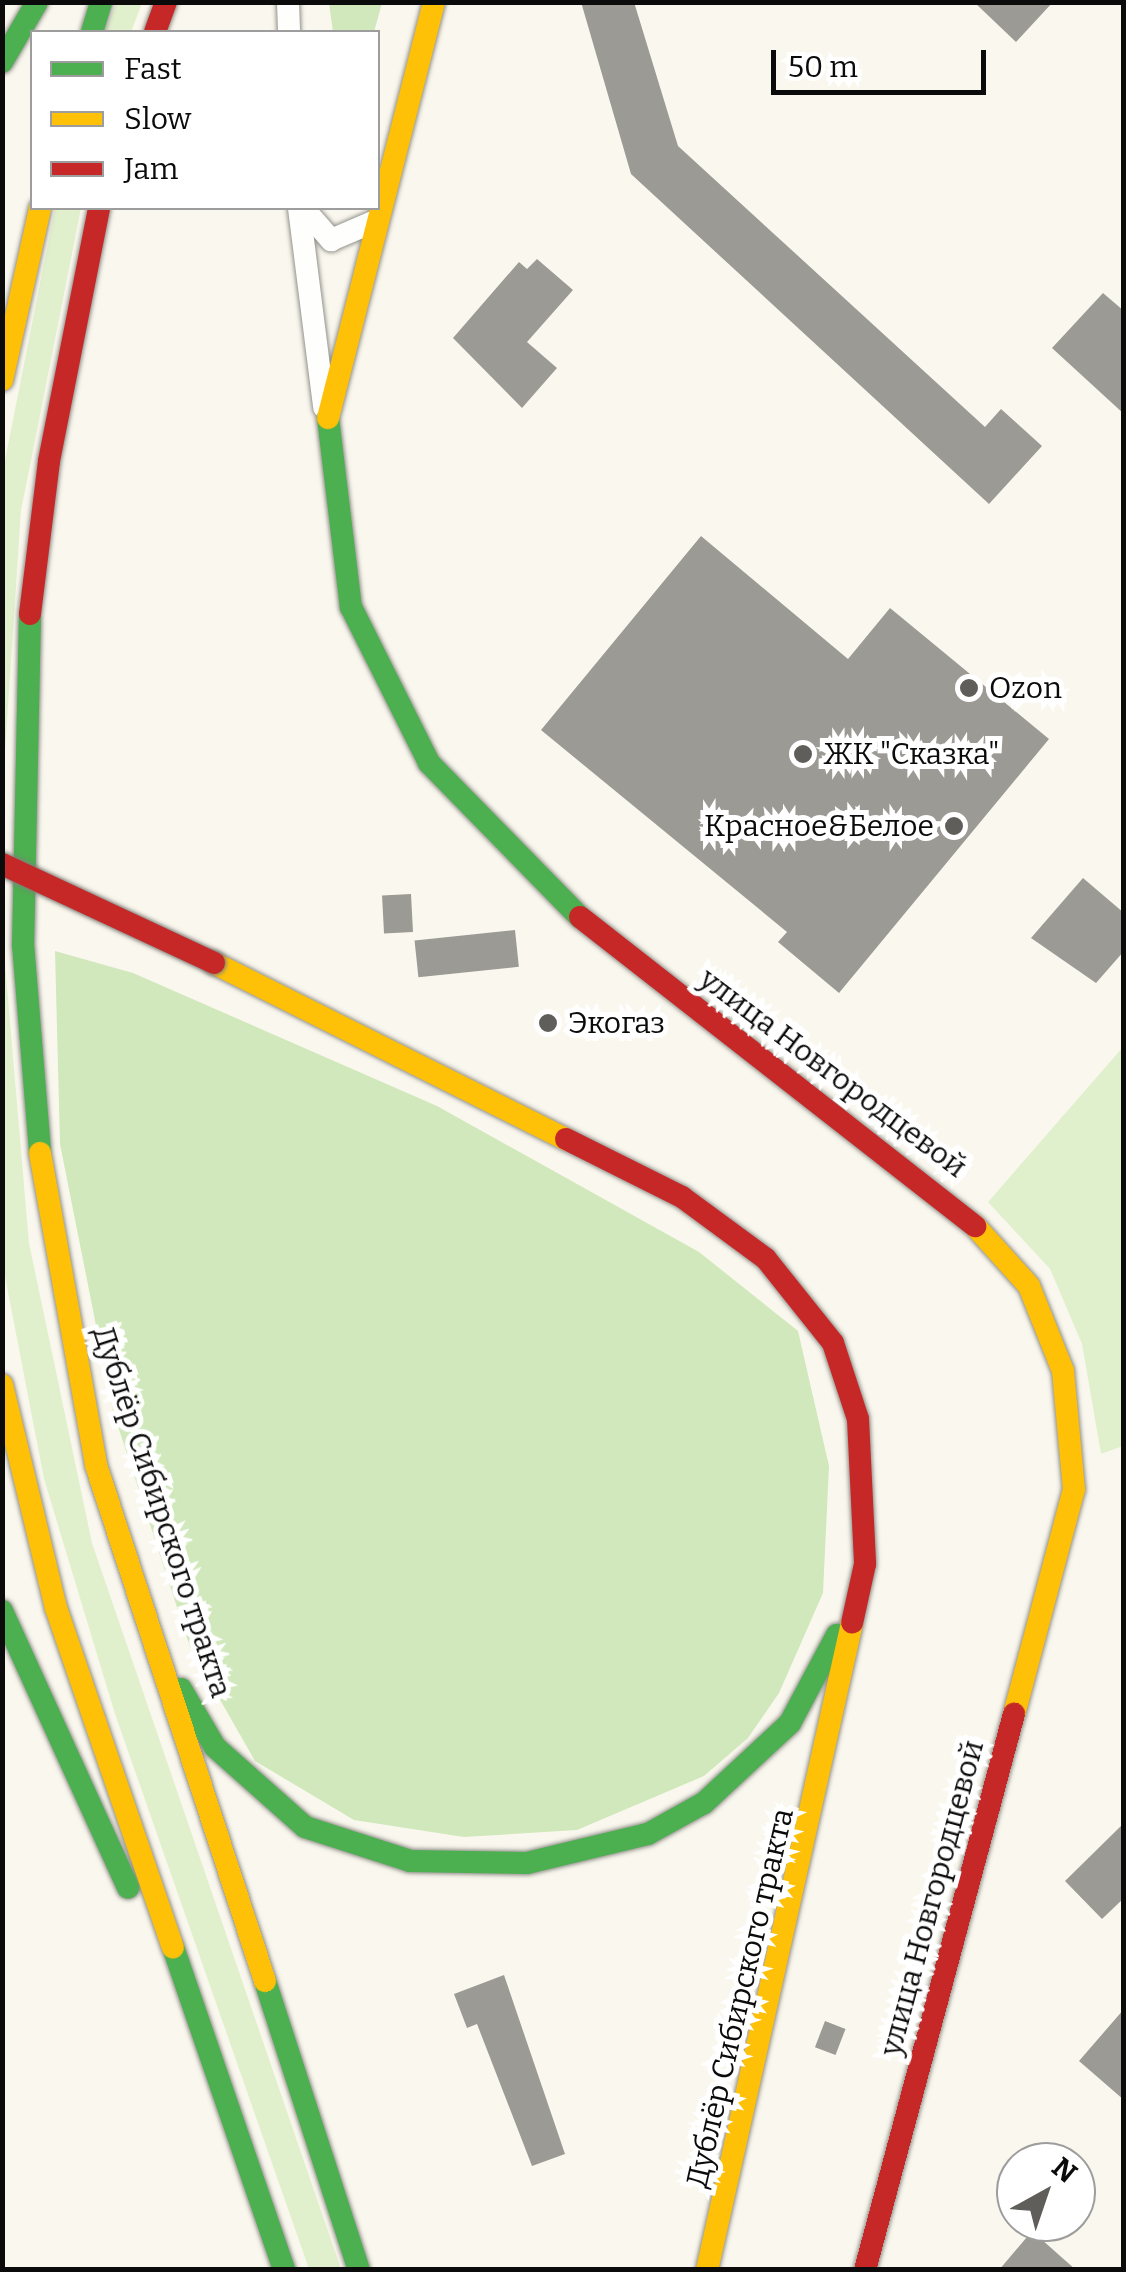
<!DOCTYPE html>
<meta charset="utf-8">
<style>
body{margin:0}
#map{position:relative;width:1126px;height:2272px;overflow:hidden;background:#faf8ee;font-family:Bitter,serif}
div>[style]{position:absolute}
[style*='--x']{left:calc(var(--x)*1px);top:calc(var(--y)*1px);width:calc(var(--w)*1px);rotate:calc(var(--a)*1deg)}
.green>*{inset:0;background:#e0f0cd}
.forest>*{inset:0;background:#d0e8bb}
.building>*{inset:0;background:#9c9a94;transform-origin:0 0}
.roads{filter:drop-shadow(0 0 2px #93928d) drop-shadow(0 0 2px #93928d)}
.street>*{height:22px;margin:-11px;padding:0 11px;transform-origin:11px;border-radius:11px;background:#fefefc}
.fast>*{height:22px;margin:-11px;padding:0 11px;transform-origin:11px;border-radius:11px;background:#4caf50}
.slow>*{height:22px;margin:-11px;padding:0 11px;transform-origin:11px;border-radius:11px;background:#ffc107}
.jam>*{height:22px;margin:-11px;padding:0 11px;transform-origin:11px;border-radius:11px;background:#c62828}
.bridges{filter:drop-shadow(0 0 2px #807f7a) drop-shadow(0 0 2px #807f7a)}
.jam-bridge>*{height:22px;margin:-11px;padding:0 11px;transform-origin:11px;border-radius:11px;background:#c62828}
.dots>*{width:28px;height:28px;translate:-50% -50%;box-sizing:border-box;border:5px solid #fff;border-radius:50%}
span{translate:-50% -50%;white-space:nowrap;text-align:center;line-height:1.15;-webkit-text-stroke:10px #fff;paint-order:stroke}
.poi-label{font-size:30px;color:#0b0b0b}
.left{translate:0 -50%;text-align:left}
.right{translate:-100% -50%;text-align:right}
.street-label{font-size:30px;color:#0b0b0b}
.frame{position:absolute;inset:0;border:5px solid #0b0b0b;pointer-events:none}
.legend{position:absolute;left:30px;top:30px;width:350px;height:180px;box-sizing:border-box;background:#fff;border:2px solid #9d9d9d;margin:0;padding:12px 18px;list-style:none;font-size:30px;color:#0b0b0b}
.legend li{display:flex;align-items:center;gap:20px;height:50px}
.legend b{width:50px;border:2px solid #9d9d9d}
.north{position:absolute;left:996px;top:2142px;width:100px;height:100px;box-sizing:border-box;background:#fff;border:2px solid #9d9d9d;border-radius:50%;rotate:40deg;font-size:28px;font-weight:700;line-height:40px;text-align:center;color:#0b0b0b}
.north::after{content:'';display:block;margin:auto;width:35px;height:45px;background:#5f5e5a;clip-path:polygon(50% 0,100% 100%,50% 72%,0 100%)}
.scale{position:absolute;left:771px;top:50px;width:215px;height:45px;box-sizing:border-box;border:5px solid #0b0b0b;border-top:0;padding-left:12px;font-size:30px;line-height:35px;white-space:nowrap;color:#0b0b0b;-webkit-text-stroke:8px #fff;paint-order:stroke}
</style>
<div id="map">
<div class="green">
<div style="clip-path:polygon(116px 3px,142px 3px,131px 32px,105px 32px)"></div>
<div style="clip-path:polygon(55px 208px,81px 208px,21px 511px,3px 782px,3px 470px)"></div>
<div style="clip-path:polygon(2px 928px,29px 1243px,92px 1543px,341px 2269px,309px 2269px,115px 1714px,44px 1479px,3px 1266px)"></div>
<div style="clip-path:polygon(1123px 1047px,1123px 1446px,1101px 1454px,1082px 1344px,1050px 1269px,988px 1202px)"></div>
</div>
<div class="forest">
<div style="clip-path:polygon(329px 3px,382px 3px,374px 32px,333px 32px)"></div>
<div style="clip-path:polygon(55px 951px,133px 973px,437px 1106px,699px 1252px,798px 1331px,829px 1466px,823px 1593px,779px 1693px,748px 1738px,704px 1776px,577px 1830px,464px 1837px,354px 1820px,255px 1761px,190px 1647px,113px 1411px,60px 1144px)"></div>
</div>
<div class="building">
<div style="clip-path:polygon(581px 2px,634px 2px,678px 146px,985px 427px,1001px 409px,1042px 446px,989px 504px,631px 174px)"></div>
<div style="clip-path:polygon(974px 2px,1053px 2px,1016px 42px)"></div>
<div style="clip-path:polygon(537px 259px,573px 290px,527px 342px,557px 368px,522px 408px,453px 338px,519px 262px,527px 269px)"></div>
<div style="clip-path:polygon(1103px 293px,1124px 311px,1124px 414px,1052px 348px)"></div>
<div style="clip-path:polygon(701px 536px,848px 659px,890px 608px,1049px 739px,839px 993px,778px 942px,787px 932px,541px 730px)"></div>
<div style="clip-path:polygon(1083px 878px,1124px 913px,1124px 951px,1096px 983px,1031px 938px)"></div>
<div style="left:411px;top:894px;width:38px;height:29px;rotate:87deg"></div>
<div style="left:515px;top:930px;width:37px;height:101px;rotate:84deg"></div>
<div style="clip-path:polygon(1124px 1823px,1124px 1898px,1102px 1919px,1065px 1881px)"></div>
<div style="clip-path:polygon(504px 1975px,565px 2154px,532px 2166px,477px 2024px,467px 2028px,454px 1994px)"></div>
<div style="clip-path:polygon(1124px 2009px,1124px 2100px,1079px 2061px)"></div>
<div style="left:825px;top:2021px;width:22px;height:28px;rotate:21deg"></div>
<div style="clip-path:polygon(1032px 2231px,1076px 2270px,999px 2270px)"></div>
</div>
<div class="roads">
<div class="street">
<div style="--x:288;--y:2;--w:30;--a:88"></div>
<div style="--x:299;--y:208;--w:201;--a:82.8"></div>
<div style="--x:303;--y:208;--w:43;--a:48.8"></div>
<div style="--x:331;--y:240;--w:46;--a:-23.2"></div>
</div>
<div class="fast">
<div style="--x:92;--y:32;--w:31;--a:-73"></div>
<div style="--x:2;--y:62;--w:69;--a:-59.7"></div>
<div style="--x:328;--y:418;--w:190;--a:83.1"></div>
<div style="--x:351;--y:607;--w:174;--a:63.4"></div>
<div style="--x:429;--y:763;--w:216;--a:45.6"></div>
<div style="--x:30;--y:614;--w:330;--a:91.2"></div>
<div style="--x:23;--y:944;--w:210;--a:85.3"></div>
<div style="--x:2;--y:1611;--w:304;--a:65.5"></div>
<div style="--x:181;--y:1689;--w:67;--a:59.6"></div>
<div style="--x:215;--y:1747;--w:120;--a:41.6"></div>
<div style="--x:305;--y:1827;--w:110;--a:17.9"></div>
<div style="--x:410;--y:1861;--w:117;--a:1"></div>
<div style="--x:527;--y:1863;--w:124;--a:-13.5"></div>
<div style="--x:648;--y:1834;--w:64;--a:-29"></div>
<div style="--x:704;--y:1803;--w:117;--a:-42.9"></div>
<div style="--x:790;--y:1723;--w:100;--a:-61.9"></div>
<div style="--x:173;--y:1947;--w:342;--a:71"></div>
<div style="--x:265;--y:1981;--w:304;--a:72"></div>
</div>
<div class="slow">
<div style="--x:2;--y:380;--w:176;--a:-77.5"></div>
<div style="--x:328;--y:418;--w:429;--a:-75.7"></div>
<div style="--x:214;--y:963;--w:394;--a:26.6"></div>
<div style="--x:40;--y:1153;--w:317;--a:79.8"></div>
<div style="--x:96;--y:1465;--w:543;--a:71.87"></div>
<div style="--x:975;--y:1226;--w:81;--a:48"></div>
<div style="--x:1029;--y:1286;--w:92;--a:68.2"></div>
<div style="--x:1063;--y:1371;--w:119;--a:84.7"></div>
<div style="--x:1074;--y:1489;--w:233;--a:104.9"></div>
<div style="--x:2;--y:1385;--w:229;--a:76.4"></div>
<div style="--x:56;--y:1608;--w:359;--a:71"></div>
<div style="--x:707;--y:2270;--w:663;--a:-77.37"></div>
</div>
<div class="jam">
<div style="--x:155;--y:32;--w:32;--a:-70"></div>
<div style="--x:30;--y:614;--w:154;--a:-82.9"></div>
<div style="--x:49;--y:461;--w:258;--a:-78.8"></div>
<div style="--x:580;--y:917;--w:502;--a:38.04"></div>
<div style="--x:566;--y:1139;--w:130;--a:26.6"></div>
<div style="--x:682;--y:1197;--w:104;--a:36.4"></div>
<div style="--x:766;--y:1259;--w:107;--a:51.4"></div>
<div style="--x:833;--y:1343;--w:80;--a:71.8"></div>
<div style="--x:858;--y:1419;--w:145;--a:87.2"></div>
<div style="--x:865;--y:1564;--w:60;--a:102.4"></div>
<div style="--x:865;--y:2270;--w:576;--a:-75"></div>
</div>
</div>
<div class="bridges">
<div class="jam-bridge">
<div style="--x:2;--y:864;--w:234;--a:25"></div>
</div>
</div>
<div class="dots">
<div style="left:969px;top:688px;background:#5f5e5a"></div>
<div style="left:803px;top:754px;background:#5f5e5a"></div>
<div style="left:954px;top:826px;background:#5f5e5a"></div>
<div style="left:548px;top:1023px;background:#5f5e5a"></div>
</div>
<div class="poi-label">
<span class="left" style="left:989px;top:688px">Ozon</span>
<span class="left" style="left:823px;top:754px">ЖК "Сказка"</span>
<span class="right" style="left:934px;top:826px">Красное&amp;Белое</span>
<span class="left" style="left:568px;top:1023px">Экогаз</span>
</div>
<div class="street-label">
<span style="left:833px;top:1073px;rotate:37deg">улица Новгородцевой</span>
<span style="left:162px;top:1512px;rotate:72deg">Дублёр Сибирского тракта</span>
<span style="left:932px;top:1898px;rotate:-75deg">улица Новгородцевой</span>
<span style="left:740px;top:1998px;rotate:-77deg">Дублёр Сибирского тракта</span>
</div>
<div class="frame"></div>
<ul class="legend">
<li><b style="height:12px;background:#4caf50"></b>Fast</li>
<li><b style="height:12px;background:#ffc107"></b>Slow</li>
<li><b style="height:12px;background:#c62828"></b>Jam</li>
</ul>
<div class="north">N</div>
<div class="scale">50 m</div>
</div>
